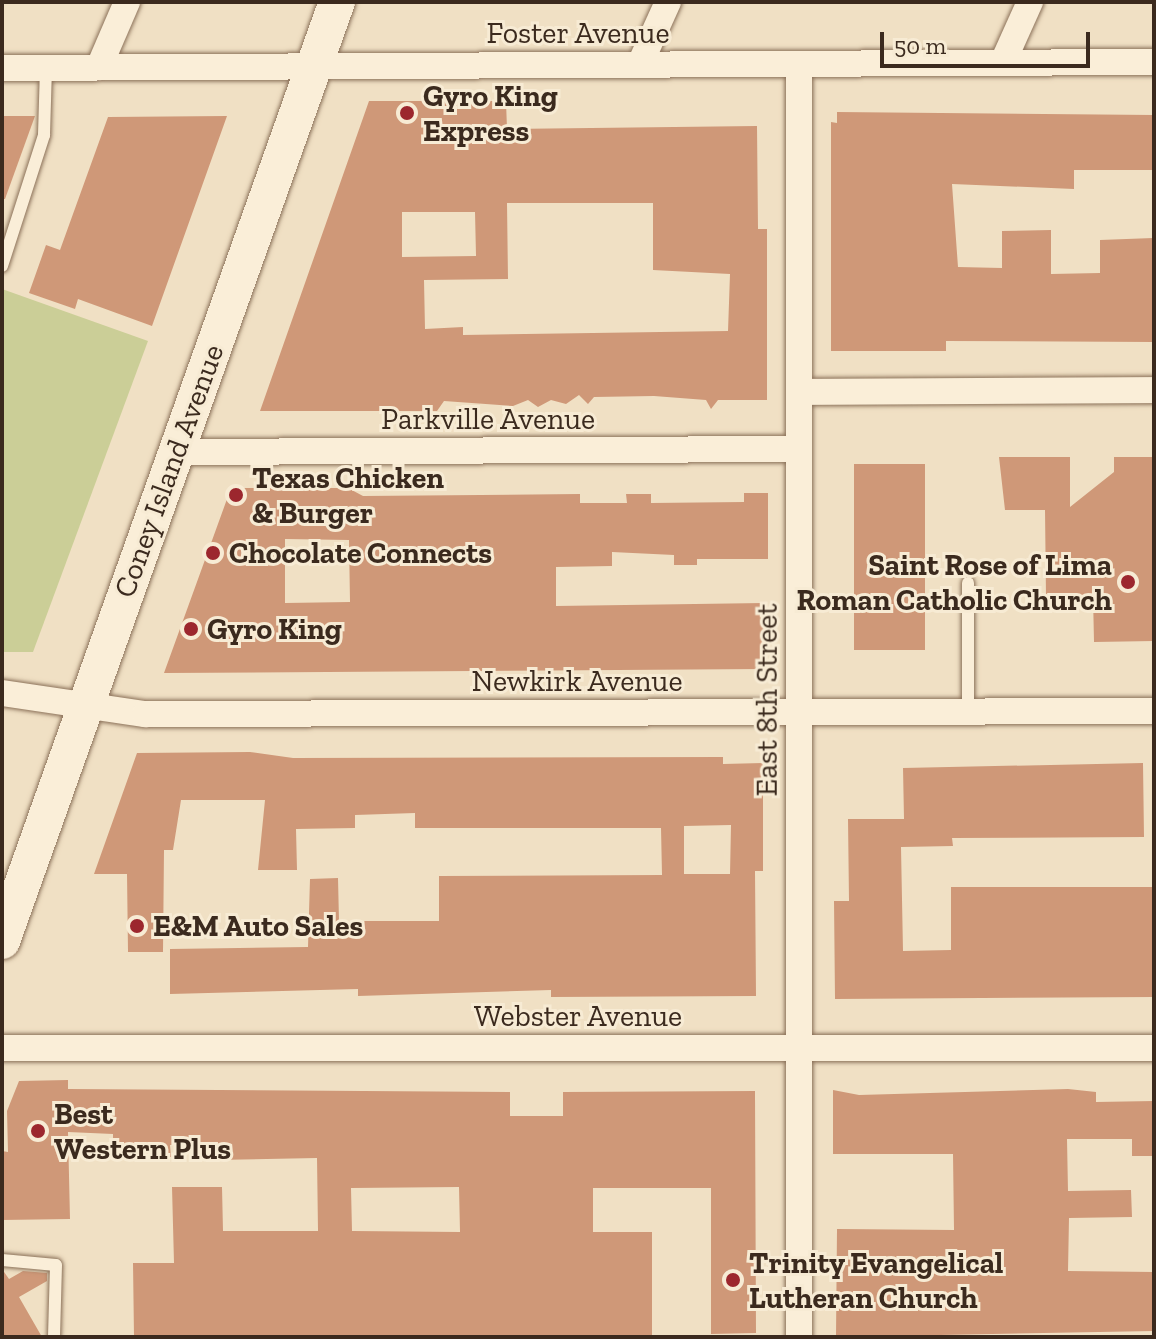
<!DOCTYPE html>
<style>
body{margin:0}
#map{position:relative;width:1156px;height:1339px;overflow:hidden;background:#f0e0c4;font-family:"Zilla Slab",serif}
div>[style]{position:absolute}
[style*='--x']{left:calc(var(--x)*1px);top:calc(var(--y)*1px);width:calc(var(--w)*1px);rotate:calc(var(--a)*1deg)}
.green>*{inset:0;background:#cbce97}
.building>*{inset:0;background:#cf9878;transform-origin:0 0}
.roads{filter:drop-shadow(0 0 2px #8b7159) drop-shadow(0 0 2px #8b7159)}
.service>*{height:12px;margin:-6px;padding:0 6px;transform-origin:6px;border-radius:6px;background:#faeed8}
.minor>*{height:26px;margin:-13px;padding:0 13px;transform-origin:13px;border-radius:13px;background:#faeed8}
.secondary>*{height:36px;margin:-18px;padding:0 18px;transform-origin:18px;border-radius:18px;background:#faeed8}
.dots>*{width:22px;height:22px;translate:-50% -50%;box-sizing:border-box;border:4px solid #f7ebd4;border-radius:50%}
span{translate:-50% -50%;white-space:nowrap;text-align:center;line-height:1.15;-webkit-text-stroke:6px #f7ebd4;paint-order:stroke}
.street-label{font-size:30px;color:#3b2a1e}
.poi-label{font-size:30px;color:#3b2a1e;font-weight:700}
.left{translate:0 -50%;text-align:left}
.right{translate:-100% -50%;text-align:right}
.frame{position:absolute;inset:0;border:4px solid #3b2a1e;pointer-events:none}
.scale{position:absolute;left:880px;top:32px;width:210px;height:36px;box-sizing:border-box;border:4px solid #3b2a1e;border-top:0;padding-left:10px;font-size:24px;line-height:28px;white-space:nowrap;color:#3b2a1e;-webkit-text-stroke:6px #f7ebd4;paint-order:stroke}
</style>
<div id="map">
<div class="green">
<div style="clip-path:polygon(2px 289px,148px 341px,33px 652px,2px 652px)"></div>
</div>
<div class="building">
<div style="clip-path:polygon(evenodd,369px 101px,506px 101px,507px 129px,757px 126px,758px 229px,767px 229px,767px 400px,718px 400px,711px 409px,706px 400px,654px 396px,594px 397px,588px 404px,579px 395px,566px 404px,551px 400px,538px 407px,528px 400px,513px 406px,444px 401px,437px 411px,260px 411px,369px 101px,507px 203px,653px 203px,653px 270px,730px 274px,728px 331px,463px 335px,463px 327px,425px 329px,424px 280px,508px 279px,507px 203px,369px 101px,402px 212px,475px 212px,476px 256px,402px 257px,402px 212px)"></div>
<div style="clip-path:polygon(837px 112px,1154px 115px,1154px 170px,1074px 170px,1074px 189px,952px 184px,958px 267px,1002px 268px,1002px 231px,1051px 230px,1051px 274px,1100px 273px,1100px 240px,1153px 238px,1154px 342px,946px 341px,946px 351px,831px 351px,831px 122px,837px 123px)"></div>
<div style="clip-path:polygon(2px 116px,35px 116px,5px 199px,2px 199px)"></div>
<div style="clip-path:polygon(227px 116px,152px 326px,78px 299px,75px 309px,29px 293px,46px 245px,60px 250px,108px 117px)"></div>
<div style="clip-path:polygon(999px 457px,1070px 457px,1070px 507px,1114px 472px,1114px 457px,1154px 457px,1154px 641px,1094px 642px,1093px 596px,1046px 597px,1045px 510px,1005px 510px)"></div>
<div style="left:925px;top:464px;width:186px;height:71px;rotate:90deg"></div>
<div style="clip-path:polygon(evenodd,231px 488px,348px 488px,363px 496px,580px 494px,580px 503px,627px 503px,626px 494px,651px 494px,651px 503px,744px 502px,744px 493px,768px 493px,768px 559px,697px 559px,697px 565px,674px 565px,674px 555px,612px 552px,612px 566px,556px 567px,556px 606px,765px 603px,765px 669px,164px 673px,231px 488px,285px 539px,349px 540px,350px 602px,285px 603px,285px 539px)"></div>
<div style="clip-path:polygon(evenodd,250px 752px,293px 758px,723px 757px,723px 764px,763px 763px,763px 871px,755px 871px,756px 996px,551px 997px,551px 990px,358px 996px,358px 989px,170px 994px,170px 949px,308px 947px,310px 879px,338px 878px,339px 921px,439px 921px,439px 876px,662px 875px,661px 828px,415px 828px,415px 813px,355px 815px,355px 828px,296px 829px,297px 870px,258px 870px,265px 800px,181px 800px,173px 850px,164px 850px,163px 952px,128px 952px,127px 874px,94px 874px,137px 753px,250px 752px,731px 825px,730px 874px,684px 874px,684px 826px,731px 825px)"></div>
<div style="clip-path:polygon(1143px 763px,1144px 837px,952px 838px,953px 846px,901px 847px,903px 951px,951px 950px,951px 887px,1154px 887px,1154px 997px,835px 999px,834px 901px,849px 901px,848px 819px,904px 819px,903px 768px)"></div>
<div style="clip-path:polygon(evenodd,68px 1080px,68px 1089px,510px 1092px,510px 1116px,563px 1116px,563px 1092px,755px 1091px,756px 1333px,711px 1334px,711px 1188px,593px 1188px,593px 1232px,652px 1232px,652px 1337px,134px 1337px,133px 1263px,174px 1263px,172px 1187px,222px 1187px,223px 1231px,318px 1231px,317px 1158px,214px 1160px,214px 1145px,170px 1145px,171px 1157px,113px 1157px,113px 1134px,68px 1132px,70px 1219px,2px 1220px,2px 1151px,8px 1152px,7px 1111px,19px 1081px,68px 1080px,459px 1187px,460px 1232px,352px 1231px,351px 1188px,459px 1187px)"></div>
<div style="clip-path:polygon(1068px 1089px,1096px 1092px,1096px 1102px,1154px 1101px,1154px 1156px,1132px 1156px,1132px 1139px,1067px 1139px,1068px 1191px,1131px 1190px,1132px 1217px,1069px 1218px,1068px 1271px,1154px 1272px,1154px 1331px,836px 1337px,837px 1229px,954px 1230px,953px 1154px,833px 1154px,833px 1090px,859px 1095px)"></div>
<div style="clip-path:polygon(2px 1269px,9px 1279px,23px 1271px,47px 1273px,47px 1281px,19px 1297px,42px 1337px,2px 1337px)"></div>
</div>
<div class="roads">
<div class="service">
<div style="--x:2;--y:266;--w:138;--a:-72.2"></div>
<div style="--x:44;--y:135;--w:67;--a:-88.3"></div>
<div style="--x:968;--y:711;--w:128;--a:-90"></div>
<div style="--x:2;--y:1260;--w:54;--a:5.3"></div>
<div style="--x:56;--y:1265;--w:72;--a:91.6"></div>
</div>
<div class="minor">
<div style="--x:1003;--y:62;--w:66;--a:-65.8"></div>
<div style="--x:640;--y:64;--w:68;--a:-65.7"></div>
<div style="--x:99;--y:67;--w:71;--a:-66.7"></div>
<div style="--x:2;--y:68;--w:1152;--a:-0.3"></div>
<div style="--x:799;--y:392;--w:355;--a:-0.3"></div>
<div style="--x:177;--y:452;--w:622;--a:-0.28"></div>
<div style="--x:2;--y:693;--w:145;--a:8.4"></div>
<div style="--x:145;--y:714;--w:1009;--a:-0.17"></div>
<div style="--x:2;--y:1048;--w:1152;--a:0"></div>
<div style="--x:799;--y:1337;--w:1273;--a:-90"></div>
</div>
<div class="secondary">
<div style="--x:2;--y:941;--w:997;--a:-70.37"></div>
</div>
</div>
<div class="dots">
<div style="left:407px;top:113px;background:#9c272e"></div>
<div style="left:236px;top:495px;background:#9c272e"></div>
<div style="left:213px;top:553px;background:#9c272e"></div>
<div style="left:1128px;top:582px;background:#9c272e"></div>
<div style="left:191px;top:629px;background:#9c272e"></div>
<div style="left:137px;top:926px;background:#9c272e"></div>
<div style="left:38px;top:1131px;background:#9c272e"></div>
<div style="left:733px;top:1280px;background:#9c272e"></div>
</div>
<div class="street-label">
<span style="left:578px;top:33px">Foster Avenue</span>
<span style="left:488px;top:419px">Parkville Avenue</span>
<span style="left:169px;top:471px;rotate:-70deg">Coney Island Avenue</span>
<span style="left:577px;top:681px">Newkirk Avenue</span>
<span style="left:767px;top:700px;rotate:-90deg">East 8th Street</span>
<span style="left:578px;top:1016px">Webster Avenue</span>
</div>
<div class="poi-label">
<span class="left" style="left:423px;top:113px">Gyro King<br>Express</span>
<span class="left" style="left:252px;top:495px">Texas Chicken<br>&amp; Burger</span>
<span class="left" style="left:229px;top:553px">Chocolate Connects</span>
<span class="right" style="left:1112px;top:582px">Saint Rose of Lima<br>Roman Catholic Church</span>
<span class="left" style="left:207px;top:629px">Gyro King</span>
<span class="left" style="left:153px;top:926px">E&amp;M Auto Sales</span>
<span class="left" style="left:54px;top:1131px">Best<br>Western Plus</span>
<span class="left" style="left:749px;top:1280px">Trinity Evangelical<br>Lutheran Church</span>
</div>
<div class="frame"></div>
<div class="scale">50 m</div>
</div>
